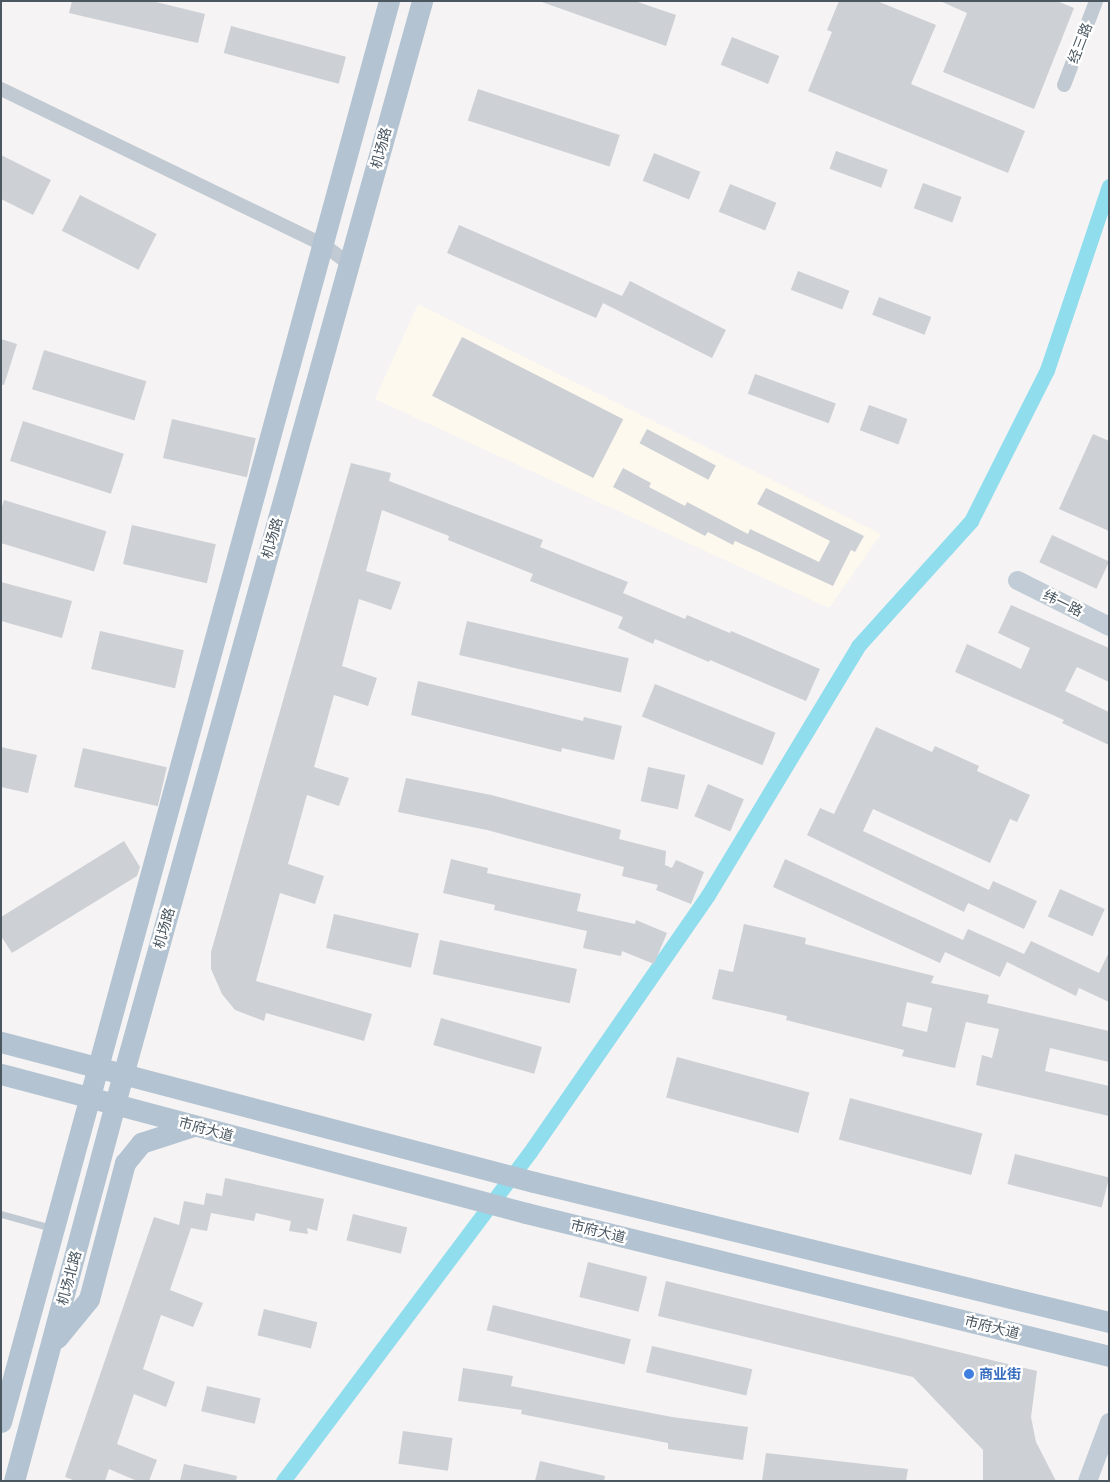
<!DOCTYPE html>
<meta charset="utf-8">
<style>
body{margin:0}
#map{position:relative;width:1110px;height:1482px;overflow:hidden;background:#f5f3f3;font-family:Lato,"Noto Sans SC",sans-serif}
div>[style]{position:absolute}
[style*='--x']{left:calc(var(--x)*1px);top:calc(var(--y)*1px);width:calc(var(--w)*1px);rotate:calc(var(--a)*1deg)}
.commercial>*{inset:0;background:#fdf9ef}
.canal>*{height:15px;margin:-7.5px;padding:0 7.5px;transform-origin:7.5px;border-radius:7.5px;background:#90ddee}
.building>*{inset:0;background:#cdd0d5;transform-origin:0 0}
.lane>*{height:7px;margin:-3.5px;padding:0 3.5px;transform-origin:3.5px;border-radius:3.5px;background:#c1cad2}
.street>*{height:14px;margin:-7px;padding:0 7px;transform-origin:7px;border-radius:7px;background:#c1cad2}
.secondary>*{height:19px;margin:-9.5px;padding:0 9.5px;transform-origin:9.5px;border-radius:9.5px;background:#c1ccd6}
.primary>*{height:21px;margin:-10.5px;padding:0 10.5px;transform-origin:10.5px;border-radius:10.5px;background:#b3c3d1}
.dots>*{width:14px;height:14px;translate:-50% -50%;box-sizing:border-box;border:2px solid #fff;border-radius:50%}
span{translate:-50% -50%;white-space:nowrap;text-align:center;line-height:1.15;-webkit-text-stroke:4.5px #fff;paint-order:stroke}
.street-label{font-size:14px;color:#4a5761}
.shop-label{font-size:14px;color:#366cbe;font-weight:700}
.left{translate:0 -50%;text-align:left}
.frame{position:absolute;inset:0;border:2px solid #4a5761;pointer-events:none}
</style>
<div id="map">
<div class="commercial">
<div style="clip-path:polygon(418px 304px,881px 534px,829px 608px,375px 399px)"></div>
</div>
<div class="canal">
<div style="--x:283;--y:1481;--w:411;--a:-53.1"></div>
<div style="--x:530;--y:1152;--w:313;--a:-55.3"></div>
<div style="--x:708;--y:895;--w:291;--a:-58.9"></div>
<div style="--x:858;--y:646;--w:169;--a:-47.9"></div>
<div style="--x:971;--y:521;--w:169;--a:-63.3"></div>
<div style="--x:1047;--y:370;--w:194;--a:-71.4"></div>
</div>
<div class="building">
<div style="clip-path:polygon(72px 1px,152px 1px,205px 14px,198px 43px,69px 13px)"></div>
<div style="clip-path:polygon(539px 1px,635px 1px,676px 15px,666px 46px)"></div>
<div style="clip-path:polygon(839px 1px,877px 1px,936px 25px,911px 84px,1025px 131px,1008px 173px,808px 91px,832px 32px,827px 30px)"></div>
<div style="clip-path:polygon(940px 1px,1057px 1px,1074px 8px,1034px 109px,943px 72px,967px 13px)"></div>
<div style="left:231px;top:26px;width:119px;height:28px;rotate:15deg"></div>
<div style="left:732px;top:37px;width:51px;height:30px;rotate:22deg"></div>
<div style="left:478px;top:89px;width:149px;height:33px;rotate:18deg"></div>
<div style="left:836px;top:151px;width:55px;height:19px;rotate:20deg"></div>
<div style="left:654px;top:153px;width:50px;height:30px;rotate:22deg"></div>
<div style="clip-path:polygon(1px 155px,51px 180px,33px 215px,1px 199px)"></div>
<div style="left:923px;top:183px;width:41px;height:27px;rotate:20deg"></div>
<div style="left:730px;top:184px;width:50px;height:30px;rotate:22deg"></div>
<div style="left:80px;top:195px;width:86px;height:40px;rotate:27deg"></div>
<div style="clip-path:polygon(459px 225px,622px 296px,630px 281px,726px 330px,712px 358px,603px 303px,596px 318px,447px 253px)"></div>
<div style="left:798px;top:271px;width:55px;height:20px;rotate:21deg"></div>
<div style="left:879px;top:297px;width:56px;height:19px;rotate:21deg"></div>
<div style="left:462px;top:337px;width:181px;height:66px;rotate:27deg"></div>
<div style="clip-path:polygon(1px 339px,17px 344px,4px 385px,1px 384px)"></div>
<div style="left:44px;top:350px;width:107px;height:41px;rotate:17deg"></div>
<div style="left:755px;top:374px;width:86px;height:21px;rotate:20deg"></div>
<div style="left:869px;top:405px;width:41px;height:27px;rotate:20deg"></div>
<div style="left:172px;top:419px;width:86px;height:40px;rotate:13deg"></div>
<div style="left:23px;top:421px;width:106px;height:42px;rotate:18deg"></div>
<div style="left:647px;top:429px;width:78px;height:16px;rotate:28deg"></div>
<div style="clip-path:polygon(1093px 434px,1109px 441px,1109px 531px,1059px 509px)"></div>
<div style="clip-path:polygon(351px 463px,391px 473px,389px 481px,543px 540px,540px 547px,628px 582px,623px 593px,685px 619px,687px 615px,730px 633px,731px 631px,820px 669px,806px 701px,710px 660px,709px 662px,655px 639px,653px 644px,618px 628px,623px 617px,530px 581px,533px 574px,448px 540px,449px 536px,382px 510px,366px 571px,401px 582px,391px 610px,359px 599px,342px 666px,377px 678px,368px 706px,334px 695px,314px 767px,349px 778px,339px 806px,307px 795px,288px 864px,324px 876px,315px 904px,280px 893px,256px 981px,372px 1014px,364px 1041px,266px 1013px,264px 1021px,235px 1010px,222px 994px,211px 969px,211px 952px)"></div>
<div style="clip-path:polygon(623px 468px,651px 483px,649px 487px,685px 506px,687px 502px,748px 534px,750px 529px,819px 562px,830px 541px,757px 504px,766px 488px,864px 536px,855px 552px,851px 550px,833px 586px,735px 541px,733px 545px,708px 532px,705px 536px,613px 487px)"></div>
<div style="left:4px;top:500px;width:107px;height:42px;rotate:17deg"></div>
<div style="left:132px;top:525px;width:86px;height:40px;rotate:13deg"></div>
<div style="left:1052px;top:535px;width:63px;height:30px;rotate:25deg"></div>
<div style="clip-path:polygon(1px 582px,72px 601px,62px 638px,1px 621px)"></div>
<div style="clip-path:polygon(1011px 605px,1109px 648px,1109px 682px,1077px 667px,1065px 691px,1109px 712px,1109px 745px,1062px 723px,1064px 720px,955px 672px,967px 644px,1021px 669px,1030px 648px,998px 633px)"></div>
<div style="left:467px;top:621px;width:166px;height:35px;rotate:13deg"></div>
<div style="left:100px;top:631px;width:86px;height:39px;rotate:13deg"></div>
<div style="clip-path:polygon(418px 681px,583px 721px,584px 717px,622px 726px,614px 760px,562px 748px,561px 752px,411px 715px)"></div>
<div style="left:655px;top:684px;width:130px;height:35px;rotate:22deg"></div>
<div style="clip-path:polygon(876px 727px,932px 752px,935px 746px,979px 766px,977px 771px,1030px 795px,1017px 822px,1010px 819px,990px 863px,873px 809px,863px 831px,989px 890px,993px 881px,1037px 901px,1024px 929px,968px 903px,964px 912px,807px 835px,820px 808px,834px 814px)"></div>
<div style="clip-path:polygon(1px 747px,37px 755px,28px 793px,1px 787px)"></div>
<div style="left:83px;top:748px;width:86px;height:40px;rotate:13deg"></div>
<div style="left:648px;top:767px;width:38px;height:35px;rotate:12deg"></div>
<div style="clip-path:polygon(406px 778px,491px 795px,621px 830px,619px 839px,666px 851px,665px 865px,672px 868px,676px 860px,704px 872px,691px 904px,656px 890px,658px 885px,622px 876px,624px 867px,487px 830px,398px 812px)"></div>
<div style="left:708px;top:784px;width:39px;height:35px;rotate:23deg"></div>
<div style="clip-path:polygon(124px 841px,140px 867px,137px 876px,12px 953px,1px 936px,1px 917px)"></div>
<div style="clip-path:polygon(451px 859px,488px 868px,487px 873px,581px 894px,577px 911px,635px 924px,636px 920px,667px 933px,654px 964px,622px 951px,621px 956px,583px 948px,587px 931px,494px 910px,495px 905px,443px 893px)"></div>
<div style="clip-path:polygon(785px 859px,963px 940px,968px 929px,1024px 954px,1031px 941px,1099px 973px,1109px 952px,1109px 1002px,1079px 988px,1076px 996px,1007px 962px,1000px 977px,945px 952px,940px 963px,773px 887px)"></div>
<div style="left:1060px;top:889px;width:49px;height:30px;rotate:24deg"></div>
<div style="left:334px;top:914px;width:87px;height:35px;rotate:13deg"></div>
<div style="clip-path:polygon(evenodd,744px 924px,806px 938px,805px 944px,934px 976px,931px 983px,989px 995px,987px 1003px,1109px 1031px,1109px 1062px,1050px 1048px,1045px 1071px,1109px 1086px,1109px 1116px,976px 1085px,982px 1055px,992px 1058px,999px 1029px,966px 1022px,955px 1068px,902px 1056px,904px 1050px,786px 1020px,787px 1016px,712px 999px,719px 969px,733px 972px,744px 924px,907px 1002px,932px 1008px,927px 1032px,902px 1026px,907px 1002px)"></div>
<div style="left:440px;top:940px;width:140px;height:35px;rotate:12deg"></div>
<div style="left:441px;top:1018px;width:105px;height:28px;rotate:16deg"></div>
<div style="left:677px;top:1057px;width:137px;height:42px;rotate:15deg"></div>
<div style="left:850px;top:1098px;width:137px;height:43px;rotate:15deg"></div>
<div style="left:1015px;top:1154px;width:97px;height:31px;rotate:14deg"></div>
<div style="clip-path:polygon(225px 1178px,324px 1199px,317px 1231px,307px 1228px,308px 1234px,289px 1231px,291px 1221px,256px 1213px,254px 1221px,211px 1213px,207px 1231px,191px 1228px,170px 1290px,203px 1303px,193px 1327px,161px 1315px,143px 1369px,175px 1382px,166px 1407px,134px 1394px,117px 1444px,157px 1460px,149px 1481px,137px 1481px,109px 1469px,105px 1481px,76px 1481px,65px 1477px,154px 1217px,179px 1225px,184px 1201px,204px 1205px,206px 1193px,222px 1196px)"></div>
<div style="left:353px;top:1214px;width:56px;height:27px;rotate:14deg"></div>
<div style="left:588px;top:1262px;width:61px;height:36px;rotate:14deg"></div>
<div style="clip-path:polygon(666px 1281px,1037px 1371px,1031px 1417px,1036px 1442px,1056px 1481px,983px 1481px,983px 1450px,913px 1377px,658px 1316px)"></div>
<div style="left:493px;top:1305px;width:142px;height:26px;rotate:14deg"></div>
<div style="left:264px;top:1309px;width:55px;height:27px;rotate:14deg"></div>
<div style="left:652px;top:1346px;width:103px;height:27px;rotate:13deg"></div>
<div style="clip-path:polygon(463px 1368px,513px 1376px,511px 1386px,672px 1417px,748px 1427px,743px 1460px,668px 1449px,668px 1443px,521px 1414px,522px 1410px,458px 1401px)"></div>
<div style="left:207px;top:1386px;width:55px;height:26px;rotate:13deg"></div>
<div style="left:403px;top:1431px;width:50px;height:33px;rotate:8deg"></div>
<div style="clip-path:polygon(766px 1453px,908px 1469px,906px 1481px,762px 1481px)"></div>
<div style="clip-path:polygon(540px 1461px,605px 1476px,604px 1481px,535px 1481px)"></div>
<div style="clip-path:polygon(184px 1464px,237px 1476px,236px 1481px,180px 1481px)"></div>
</div>
<div class="lane">
<div style="--x:1;--y:1214;--w:52;--a:15.6"></div>
</div>
<div class="street">
<div style="--x:1064;--y:85;--w:90;--a:-69.1"></div>
<div style="--x:1;--y:89;--w:359;--a:25.8"></div>
<div style="--x:324;--y:245;--w:31;--a:37"></div>
</div>
<div class="secondary">
<div style="--x:1017;--y:580;--w:103;--a:26.6"></div>
<div style="--x:1087;--y:1481;--w:63;--a:-69.6"></div>
</div>
<div class="primary">
<div style="--x:1;--y:1042;--w:551;--a:14.72"></div>
<div style="--x:534;--y:1182;--w:592;--a:13.68"></div>
<div style="--x:1;--y:1074;--w:543;--a:14.83"></div>
<div style="--x:526;--y:1213;--w:600;--a:13.78"></div>
<div style="--x:57;--y:1338;--w:50;--a:-50.6"></div>
<div style="--x:89;--y:1299;--w:141;--a:-75.2"></div>
<div style="--x:125;--y:1163;--w:26;--a:-51"></div>
<div style="--x:141;--y:1143;--w:55;--a:-18.1"></div>
<div style="--x:1;--y:1422;--w:1473;--a:-74.73"></div>
<div style="--x:14;--y:1481;--w:420;--a:-75"></div>
<div style="--x:123;--y:1075;--w:1115;--a:-74.44"></div>
</div>
<div class="dots">
<div style="left:969px;top:1374px;background:#3f7fe0"></div>
</div>
<div class="street-label">
<span style="left:1080px;top:43px;rotate:-69deg">经三路</span>
<span style="left:381px;top:148px;rotate:-75deg">机场路</span>
<span style="left:272px;top:538px;rotate:-74deg">机场路</span>
<span style="left:1063px;top:603px;rotate:26deg">纬一路</span>
<span style="left:164px;top:928px;rotate:-74deg">机场路</span>
<span style="left:206px;top:1129px;rotate:15deg">市府大道</span>
<span style="left:598px;top:1231px;rotate:14deg">市府大道</span>
<span style="left:69px;top:1278px;rotate:-75deg">机场北路</span>
<span style="left:992px;top:1327px;rotate:14deg">市府大道</span>
</div>
<div class="shop-label">
<span class="left" style="left:979px;top:1374px">商业街</span>
</div>
<div class="frame"></div>
</div>
